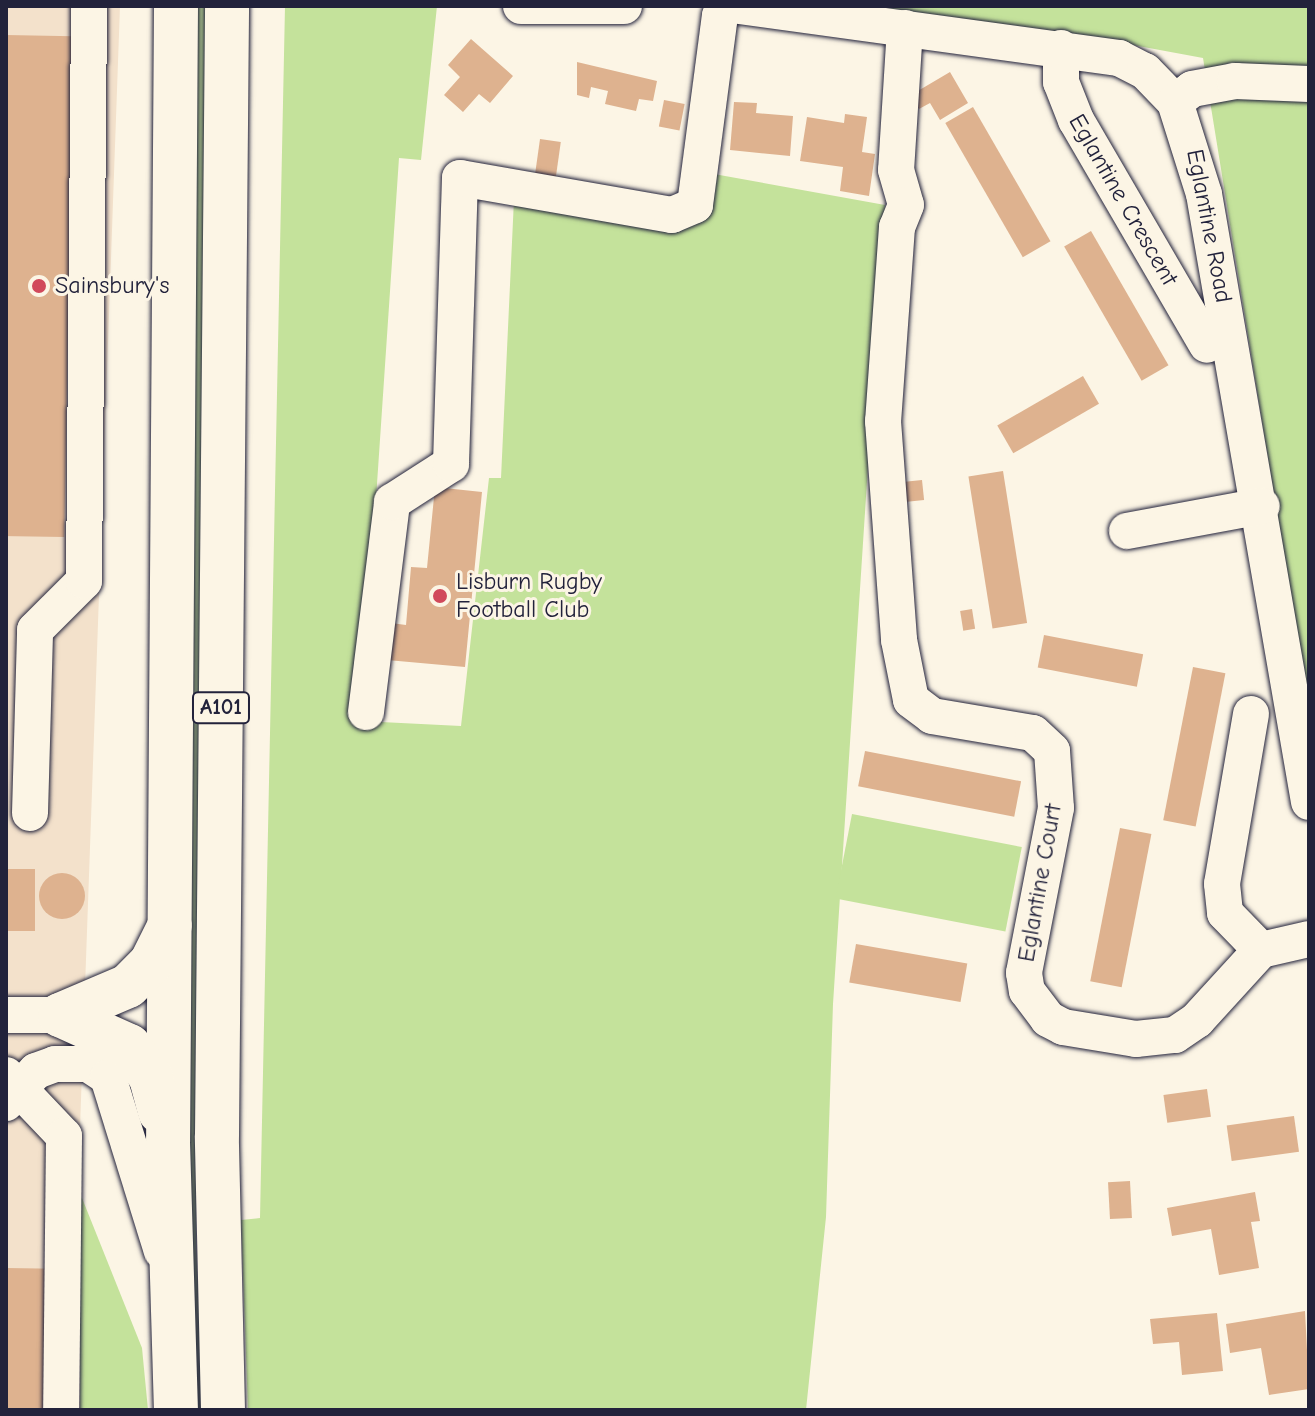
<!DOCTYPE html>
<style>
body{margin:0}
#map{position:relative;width:1315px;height:1416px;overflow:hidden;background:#fcf5e5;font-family:"Comic Neue",sans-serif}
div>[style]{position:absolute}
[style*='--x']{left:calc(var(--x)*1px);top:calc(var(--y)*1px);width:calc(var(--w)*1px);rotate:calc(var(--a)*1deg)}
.built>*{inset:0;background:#f3e1cb}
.green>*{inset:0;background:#c4e29b;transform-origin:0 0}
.building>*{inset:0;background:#deb28f;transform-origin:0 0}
.round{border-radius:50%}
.roads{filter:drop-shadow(0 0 2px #22223b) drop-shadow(0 0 2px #22223b)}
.minor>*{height:36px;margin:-18px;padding:0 18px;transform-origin:18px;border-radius:18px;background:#fcf5e5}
.highway>*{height:44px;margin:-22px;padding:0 22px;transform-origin:22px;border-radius:22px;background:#fcf5e5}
.dots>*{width:22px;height:22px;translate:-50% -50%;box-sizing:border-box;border:4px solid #fcf5e5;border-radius:50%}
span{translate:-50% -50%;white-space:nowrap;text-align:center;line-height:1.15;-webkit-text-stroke:6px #fcf5e5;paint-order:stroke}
.shield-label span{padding:2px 6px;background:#fcf5e5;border:2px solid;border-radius:6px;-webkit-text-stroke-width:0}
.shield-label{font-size:22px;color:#22223b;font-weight:700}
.street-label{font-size:24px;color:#22223b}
.poi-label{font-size:24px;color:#22223b}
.left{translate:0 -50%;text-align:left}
.frame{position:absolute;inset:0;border:8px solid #22223b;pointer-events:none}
</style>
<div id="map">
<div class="built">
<div style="clip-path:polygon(6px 6px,120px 6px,80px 1128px,80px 1410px,6px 1410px)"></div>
</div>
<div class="green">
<div style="clip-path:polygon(195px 6px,208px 6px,196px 1247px,204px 1410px,192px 1410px,185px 1142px)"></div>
<div style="clip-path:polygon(285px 6px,437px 6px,421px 160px,399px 158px,361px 721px,461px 726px,489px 478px,501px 478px,514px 199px,669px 225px,714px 174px,885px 205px,833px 1004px,826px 1217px,806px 1410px,248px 1410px,241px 1220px,260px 1218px)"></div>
<div style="clip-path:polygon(831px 6px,1309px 6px,1309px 711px,1203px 58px,1068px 33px)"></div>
<div style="left:852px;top:814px;width:173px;height:86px;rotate:11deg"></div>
<div style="clip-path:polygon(80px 1193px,142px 1348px,148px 1410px,80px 1410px)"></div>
</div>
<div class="building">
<div style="left:6px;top:35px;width:67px;height:501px;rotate:1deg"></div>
<div style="clip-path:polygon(471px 39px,513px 76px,490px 103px,479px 94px,463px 112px,444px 95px,460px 77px,448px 65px)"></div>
<div style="clip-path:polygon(577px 62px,657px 81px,653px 101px,639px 99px,636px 111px,605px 104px,608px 91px,591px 87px,589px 98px,577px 95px)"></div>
<div style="clip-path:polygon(950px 72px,968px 103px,940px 120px,930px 103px,919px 109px,911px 95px)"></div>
<div style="left:664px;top:100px;width:21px;height:27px;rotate:11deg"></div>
<div style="clip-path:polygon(734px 102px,757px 103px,756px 113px,793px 116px,790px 156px,730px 150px)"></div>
<div style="left:973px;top:107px;width:155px;height:32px;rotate:60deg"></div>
<div style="clip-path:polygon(845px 114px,867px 117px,862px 152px,875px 154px,869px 196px,840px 191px,843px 167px,800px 161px,807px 117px,844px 123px)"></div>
<div style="left:540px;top:139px;width:21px;height:35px;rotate:8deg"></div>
<div style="left:1091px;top:231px;width:155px;height:31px;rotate:60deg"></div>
<div style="left:1083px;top:376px;width:32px;height:99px;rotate:60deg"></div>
<div style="left:1003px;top:471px;width:154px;height:35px;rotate:81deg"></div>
<div style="left:922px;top:480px;width:20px;height:29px;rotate:84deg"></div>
<div style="clip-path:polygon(435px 487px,482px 492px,465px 667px,387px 660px,391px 623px,406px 625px,411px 567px,427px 568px)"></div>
<div style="left:972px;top:609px;width:20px;height:12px;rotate:81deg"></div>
<div style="left:1044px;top:635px;width:101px;height:33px;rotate:11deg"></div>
<div style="left:1193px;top:667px;width:33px;height:156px;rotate:11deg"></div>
<div style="left:865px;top:751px;width:159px;height:36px;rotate:11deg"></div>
<div style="left:1120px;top:828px;width:32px;height:156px;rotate:11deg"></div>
<div style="left:6px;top:869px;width:29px;height:62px"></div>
<div class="round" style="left:39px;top:873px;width:46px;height:46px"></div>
<div style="left:856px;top:944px;width:113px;height:39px;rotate:10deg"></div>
<div style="left:1207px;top:1089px;width:28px;height:44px;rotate:82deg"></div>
<div style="left:1294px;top:1116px;width:36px;height:68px;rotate:82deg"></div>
<div style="left:1130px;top:1181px;width:37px;height:22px;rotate:87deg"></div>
<div style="clip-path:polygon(1255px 1192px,1260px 1221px,1251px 1222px,1259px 1268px,1219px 1275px,1211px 1229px,1172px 1236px,1167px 1208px)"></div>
<div style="left:6px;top:1268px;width:50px;height:142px;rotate:1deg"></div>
<div style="clip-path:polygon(1305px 1311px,1309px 1389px,1269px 1395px,1261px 1348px,1230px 1353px,1226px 1324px)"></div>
<div style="clip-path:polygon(1217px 1313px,1223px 1371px,1182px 1375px,1179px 1342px,1153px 1344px,1150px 1319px)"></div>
</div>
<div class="roads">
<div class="minor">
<div style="--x:521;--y:6;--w:103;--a:0"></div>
<div style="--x:739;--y:6;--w:384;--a:7.8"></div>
<div style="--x:1119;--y:58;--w:29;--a:27"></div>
<div style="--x:1145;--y:71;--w:43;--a:45.9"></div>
<div style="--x:1175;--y:102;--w:96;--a:72.5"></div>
<div style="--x:1204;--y:194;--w:617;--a:80.2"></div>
<div style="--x:905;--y:28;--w:142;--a:93.6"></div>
<div style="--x:896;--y:170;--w:36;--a:74"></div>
<div style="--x:906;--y:205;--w:24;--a:112"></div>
<div style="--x:897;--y:227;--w:195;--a:94.1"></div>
<div style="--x:883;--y:421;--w:220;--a:85.8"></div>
<div style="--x:899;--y:640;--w:61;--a:78.7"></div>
<div style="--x:911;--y:700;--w:26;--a:37"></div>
<div style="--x:932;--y:716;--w:102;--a:9.6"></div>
<div style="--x:1033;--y:733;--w:26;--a:43"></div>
<div style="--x:1052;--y:751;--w:57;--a:86"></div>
<div style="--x:1056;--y:808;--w:168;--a:101"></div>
<div style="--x:1024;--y:973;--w:18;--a:81"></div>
<div style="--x:1027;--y:991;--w:35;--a:53"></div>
<div style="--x:1048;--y:1019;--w:17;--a:28"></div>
<div style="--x:1063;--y:1027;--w:74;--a:9.3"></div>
<div style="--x:1136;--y:1039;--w:39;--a:-6"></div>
<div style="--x:1175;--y:1035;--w:27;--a:-34"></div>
<div style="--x:1197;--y:1020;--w:95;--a:-47.6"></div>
<div style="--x:1261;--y:950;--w:49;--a:-12.9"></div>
<div style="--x:1061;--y:48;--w:34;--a:90"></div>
<div style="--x:1061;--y:82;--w:41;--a:68.5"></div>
<div style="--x:1076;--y:120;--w:260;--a:59.8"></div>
<div style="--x:1175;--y:102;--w:21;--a:-37"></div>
<div style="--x:1192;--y:89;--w:44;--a:-10.5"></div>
<div style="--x:1235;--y:81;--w:74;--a:2.3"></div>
<div style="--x:1127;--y:531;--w:137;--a:-10.5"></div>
<div style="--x:366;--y:712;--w:212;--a:-82.9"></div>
<div style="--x:392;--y:502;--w:70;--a:-32.8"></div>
<div style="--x:451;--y:464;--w:286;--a:-88.2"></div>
<div style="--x:460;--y:178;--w:215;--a:9.9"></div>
<div style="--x:672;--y:215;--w:25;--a:-23"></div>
<div style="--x:695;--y:205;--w:191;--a:-82.5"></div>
<div style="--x:720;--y:16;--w:12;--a:-55"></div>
<div style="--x:1251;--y:714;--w:172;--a:99.7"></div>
<div style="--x:1222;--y:884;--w:29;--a:84"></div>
<div style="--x:1225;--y:913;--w:52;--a:45.8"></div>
<div style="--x:30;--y:813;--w:183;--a:-88.4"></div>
<div style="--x:35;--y:630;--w:69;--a:-45"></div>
<div style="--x:84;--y:581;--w:575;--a:-89.5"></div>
<div style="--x:6;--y:1015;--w:54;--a:0"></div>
<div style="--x:6;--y:1075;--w:84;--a:46.4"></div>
<div style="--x:64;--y:1136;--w:274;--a:90.6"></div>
<div style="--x:6;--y:1103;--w:44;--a:-46.8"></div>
<div style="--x:36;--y:1071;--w:20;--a:-20"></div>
<div style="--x:55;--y:1064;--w:33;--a:0"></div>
<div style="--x:88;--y:1064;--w:24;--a:33"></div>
<div style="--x:108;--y:1077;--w:182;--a:72.8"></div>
</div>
<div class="highway">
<div style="--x:176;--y:6;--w:1136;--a:90.4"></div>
<div style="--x:168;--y:1142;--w:268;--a:88.3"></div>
<div style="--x:60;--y:1015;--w:76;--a:24.2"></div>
<div style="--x:129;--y:1046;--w:39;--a:55"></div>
<div style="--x:151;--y:1078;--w:35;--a:75"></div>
<div style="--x:60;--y:1015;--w:74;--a:-23.1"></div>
<div style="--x:128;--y:986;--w:33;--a:-45"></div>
<div style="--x:151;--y:963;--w:42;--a:-63.4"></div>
<div style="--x:223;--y:1410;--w:274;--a:-91.3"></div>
<div style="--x:217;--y:1136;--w:1130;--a:-89.49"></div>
</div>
</div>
<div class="dots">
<div style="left:39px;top:286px;background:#d1495b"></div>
<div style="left:440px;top:596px;background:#d1495b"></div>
</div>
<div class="shield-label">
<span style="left:221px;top:708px">A101</span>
</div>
<div class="street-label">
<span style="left:1123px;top:200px;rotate:60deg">Eglantine Crescent</span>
<span style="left:1209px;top:226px;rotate:79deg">Eglantine Road</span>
<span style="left:1040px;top:883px;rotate:-80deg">Eglantine Court</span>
</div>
<div class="poi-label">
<span class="left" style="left:55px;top:286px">Sainsbury's</span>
<span class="left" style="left:456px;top:596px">Lisburn Rugby<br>Football Club</span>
</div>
<div class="frame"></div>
</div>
